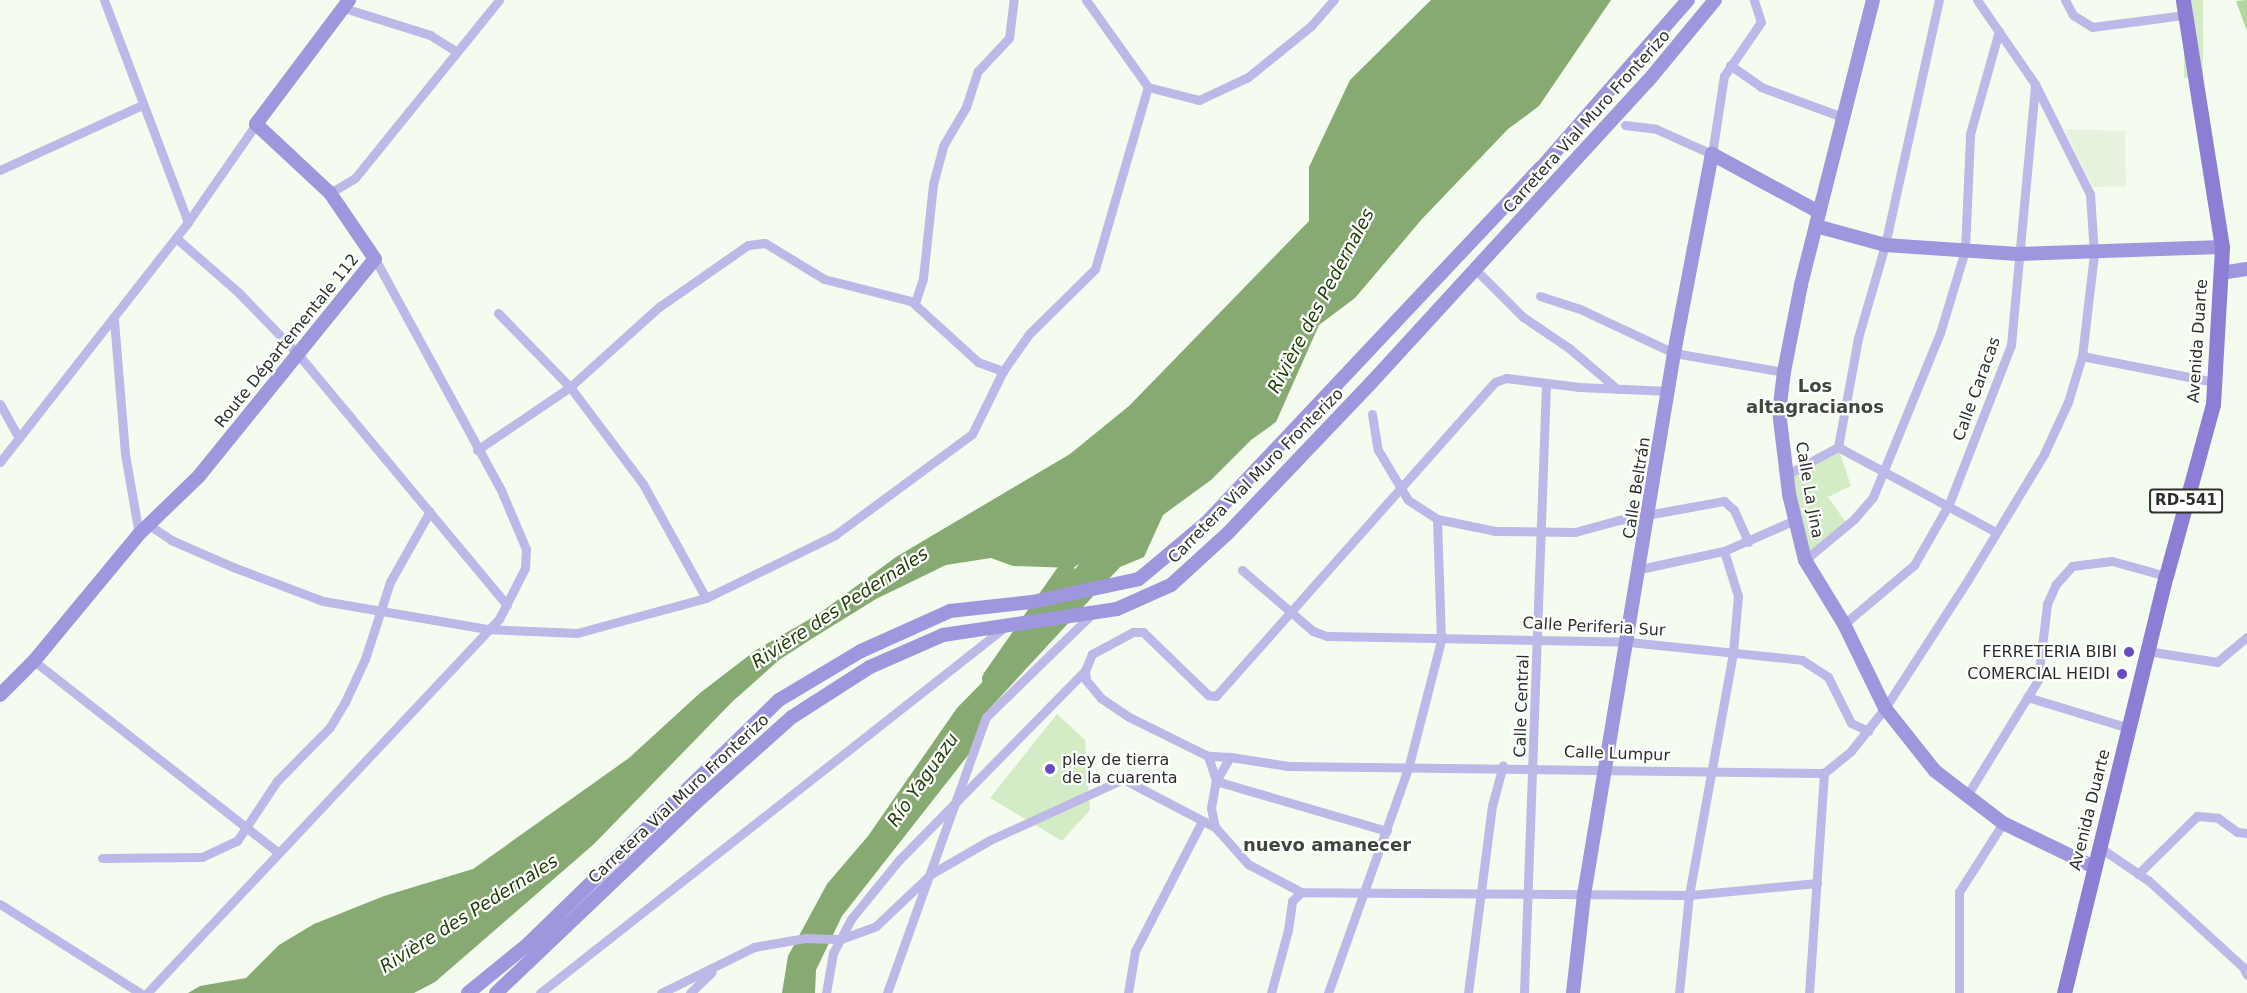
<!DOCTYPE html>
<meta charset="utf-8">
<style>
body{margin:0}
#map{position:relative;width:2247px;height:993px;overflow:hidden;background:#f4fcef;font-family:"DejaVu Sans",sans-serif}
div>[style]{position:absolute}
[style*='--x']{left:calc(var(--x)*1px);top:calc(var(--y)*1px);width:calc(var(--w)*1px);rotate:calc(var(--a)*1deg)}
.built>*{inset:0;background:#e5f2de}
.round{border-radius:50%}
.green>*{inset:0;background:#d3ecc6;transform-origin:0 0}
.forest>*{inset:0;background:#b1d79b}
.water>*{inset:0;background:#86aa71}
.river>*{height:20px;margin:-10px;padding:0 10px;transform-origin:10px;border-radius:10px;background:#86aa71}
.street>*{height:9px;margin:-4.5px;padding:0 4.5px;transform-origin:4.5px;border-radius:4.5px;background:#bcb8e7}
.secondary>*{height:14px;margin:-7px;padding:0 7px;transform-origin:7px;border-radius:7px;background:#9f97dd}
.primary>*{height:15px;margin:-7.5px;padding:0 7.5px;transform-origin:7.5px;border-radius:7.5px;background:#8b7ed4}
.dots>*{width:16px;height:16px;translate:-50% -50%;box-sizing:border-box;border:3px solid #fff;border-radius:50%}
span{translate:-50% -50%;white-space:nowrap;text-align:center;line-height:1.15;-webkit-text-stroke:4.5px #fff;paint-order:stroke}
.shield-label span{padding:2px 4px;background:#fff;border:2px solid;border-radius:4px;-webkit-text-stroke-width:0}
.shield-label{font-size:15px;color:#2c2f2a;font-weight:700}
.street-label{font-size:16px;color:#2c2f2a}
.poi-label{font-size:16px;color:#2c2f2a}
.right{translate:-100% -50%;text-align:right}
.left{translate:0 -50%;text-align:left}
.water-label{font-size:18px;color:#1c3d00;font-style:italic}
.neighbourhood-label{font-size:18px;color:#3f463c;font-weight:700}
</style>
<div id="map">
<div class="built">
<div style="clip-path:polygon(2064px 129px,2125px 131px,2126px 186px,2093px 187px)"></div>
<div class="round" style="left:2197px;top:496px;width:18px;height:18px"></div>
</div>
<div class="green">
<div style="left:2184px;top:0;width:19px;height:78px"></div>
<div style="clip-path:polygon(1838px 447px,1851px 486px,1828px 497px,1847px 524px,1809px 557px,1788px 474px)"></div>
<div style="clip-path:polygon(1057px 714px,1085px 740px,1090px 810px,1062px 841px,990px 798px)"></div>
</div>
<div class="forest">
<div style="clip-path:polygon(2247px 0,2247px 31px,2236px 1px)"></div>
</div>
<div class="water">
<div style="clip-path:polygon(1431px 0,1611px 0,1539px 106px,1508px 129px,1422px 219px,1355px 298px,1319px 325px,1276px 422px,1251px 440px,1211px 480px,1163px 515px,1144px 557px,1120px 567px,990px 708px,973px 749px,842px 916px,816px 970px,815px 993px,782px 993px,788px 956px,827px 884px,868px 836px,957px 708px,1017px 647px,1079px 564px,1073px 568px,1013px 566px,991px 558px,946px 565px,876px 599px,813px 638px,779px 660px,732px 702px,594px 844px,435px 982px,414px 993px,188px 993px,200px 986px,246px 978px,279px 945px,314px 924px,384px 896px,473px 869px,629px 758px,700px 693px,756px 650px,817px 615px,896px 557px,1070px 454px,1129px 406px,1309px 221px,1309px 167px,1350px 80px)"></div>
</div>
<div class="river">
<div style="--x:992;--y:679;--w:129;--a:-55.1"></div>
</div>
<div class="street">
<div style="--x:104;--y:0;--w:237;--a:69.3"></div>
<div style="--x:1086;--y:0;--w:107;--a:54.5"></div>
<div style="--x:1148;--y:87;--w:53;--a:14.3"></div>
<div style="--x:1199;--y:100;--w:54;--a:-25.1"></div>
<div style="--x:1248;--y:77;--w:81;--a:-39"></div>
<div style="--x:1311;--y:26;--w:35;--a:-49"></div>
<div style="--x:2065;--y:0;--w:17;--a:62"></div>
<div style="--x:2073;--y:15;--w:22;--a:32"></div>
<div style="--x:2092;--y:27;--w:94;--a:-7.4"></div>
<div style="--x:344;--y:8;--w:90;--a:17.4"></div>
<div style="--x:430;--y:35;--w:32;--a:32"></div>
<div style="--x:1730;--y:65;--w:38;--a:35"></div>
<div style="--x:1761;--y:87;--w:86;--a:20.3"></div>
<div style="--x:1625;--y:125;--w:31;--a:7"></div>
<div style="--x:1656;--y:129;--w:61;--a:24.1"></div>
<div style="--x:1712;--y:154;--w:79;--a:-81.3"></div>
<div style="--x:1724;--y:76;--w:65;--a:-55.6"></div>
<div style="--x:1761;--y:22;--w:23;--a:-108"></div>
<div style="--x:0;--y:170;--w:156;--a:-24.6"></div>
<div style="--x:330;--y:193;--w:29;--a:-31"></div>
<div style="--x:355;--y:178;--w:229;--a:-51"></div>
<div style="--x:176;--y:238;--w:84;--a:41.1"></div>
<div style="--x:239;--y:293;--w:83;--a:46"></div>
<div style="--x:297;--y:353;--w:328;--a:50.2"></div>
<div style="--x:1476;--y:270;--w:66;--a:45"></div>
<div style="--x:1523;--y:317;--w:55;--a:34"></div>
<div style="--x:1569;--y:348;--w:63;--a:40.5"></div>
<div style="--x:1540;--y:296;--w:42;--a:18"></div>
<div style="--x:1580;--y:309;--w:104;--a:25.1"></div>
<div style="--x:1674;--y:353;--w:112;--a:9.8"></div>
<div style="--x:915;--y:303;--w:26;--a:-72"></div>
<div style="--x:923;--y:278;--w:95;--a:-83.9"></div>
<div style="--x:933;--y:184;--w:39;--a:-75"></div>
<div style="--x:943;--y:146;--w:45;--a:-59.5"></div>
<div style="--x:966;--y:107;--w:38;--a:-72"></div>
<div style="--x:978;--y:71;--w:45;--a:-46.8"></div>
<div style="--x:1009;--y:38;--w:38;--a:-83"></div>
<div style="--x:498;--y:313;--w:103;--a:45.8"></div>
<div style="--x:570;--y:387;--w:120;--a:-42"></div>
<div style="--x:659;--y:307;--w:108;--a:-34.9"></div>
<div style="--x:748;--y:245;--w:17;--a:-7"></div>
<div style="--x:765;--y:243;--w:69;--a:31.4"></div>
<div style="--x:824;--y:279;--w:90;--a:14.2"></div>
<div style="--x:911;--y:301;--w:91;--a:42.3"></div>
<div style="--x:978;--y:362;--w:27;--a:20"></div>
<div style="--x:114;--y:320;--w:134;--a:85.3"></div>
<div style="--x:125;--y:454;--w:81;--a:80.1"></div>
<div style="--x:2082;--y:356;--w:135;--a:11.1"></div>
<div style="--x:0;--y:404;--w:39;--a:61"></div>
<div style="--x:1372;--y:414;--w:36;--a:81"></div>
<div style="--x:1378;--y:450;--w:58;--a:59"></div>
<div style="--x:1408;--y:500;--w:35;--a:33"></div>
<div style="--x:1437;--y:519;--w:59;--a:11.7"></div>
<div style="--x:1495;--y:531;--w:80;--a:0.7"></div>
<div style="--x:1575;--y:532;--w:46;--a:-15.3"></div>
<div style="--x:1619;--y:520;--w:107;--a:-10.3"></div>
<div style="--x:1724;--y:501;--w:13;--a:42"></div>
<div style="--x:1734;--y:510;--w:35;--a:66"></div>
<div style="--x:1838;--y:447;--w:179;--a:28.3"></div>
<div style="--x:477;--y:450;--w:112;--a:-34.1"></div>
<div style="--x:570;--y:387;--w:121;--a:53"></div>
<div style="--x:643;--y:484;--w:130;--a:61.1"></div>
<div style="--x:0;--y:462;--w:305;--a:-51.9"></div>
<div style="--x:188;--y:222;--w:119;--a:-55.2"></div>
<div style="--x:1788;--y:474;--w:57;--a:-28.4"></div>
<div style="--x:1838;--y:447;--w:111;--a:-79.6"></div>
<div style="--x:1858;--y:338;--w:97;--a:-73.8"></div>
<div style="--x:1885;--y:245;--w:251;--a:-77.6"></div>
<div style="--x:149;--y:525;--w:27;--a:34"></div>
<div style="--x:171;--y:540;--w:68;--a:23.5"></div>
<div style="--x:233;--y:567;--w:96;--a:20.7"></div>
<div style="--x:323;--y:601;--w:165;--a:9.7"></div>
<div style="--x:486;--y:629;--w:91;--a:2.5"></div>
<div style="--x:577;--y:633;--w:134;--a:-15.2"></div>
<div style="--x:706;--y:598;--w:144;--a:-26"></div>
<div style="--x:835;--y:535;--w:170;--a:-36.4"></div>
<div style="--x:972;--y:434;--w:70;--a:-63.8"></div>
<div style="--x:1003;--y:371;--w:45;--a:-54.9"></div>
<div style="--x:1029;--y:334;--w:93;--a:-44.6"></div>
<div style="--x:1095;--y:269;--w:190;--a:-73.8"></div>
<div style="--x:1805;--y:560;--w:64;--a:-39.9"></div>
<div style="--x:1854;--y:519;--w:29;--a:-49"></div>
<div style="--x:1873;--y:497;--w:177;--a:-67.8"></div>
<div style="--x:1940;--y:333;--w:87;--a:-73.2"></div>
<div style="--x:1965;--y:250;--w:116;--a:-87.5"></div>
<div style="--x:1970;--y:134;--w:107;--a:-74.3"></div>
<div style="--x:1640;--y:569;--w:86;--a:-12.1"></div>
<div style="--x:1724;--y:551;--w:77;--a:-23.6"></div>
<div style="--x:1242;--y:570;--w:94;--a:40.7"></div>
<div style="--x:1313;--y:631;--w:15;--a:20"></div>
<div style="--x:1327;--y:636;--w:302;--a:1.1"></div>
<div style="--x:1629;--y:642;--w:174;--a:5.9"></div>
<div style="--x:1802;--y:660;--w:31;--a:33"></div>
<div style="--x:1828;--y:677;--w:51;--a:63.4"></div>
<div style="--x:1851;--y:723;--w:19;--a:25"></div>
<div style="--x:1844;--y:624;--w:92;--a:-40.1"></div>
<div style="--x:1914;--y:565;--w:70;--a:-60.2"></div>
<div style="--x:1949;--y:504;--w:171;--a:-68.7"></div>
<div style="--x:2011;--y:345;--w:261;--a:-84.7"></div>
<div style="--x:2147;--y:651;--w:71;--a:8.9"></div>
<div style="--x:2217;--y:662;--w:39;--a:-40"></div>
<div style="--x:34;--y:661;--w:310;--a:38.1"></div>
<div style="--x:2027;--y:697;--w:107;--a:16.9"></div>
<div style="--x:1208;--y:756;--w:26;--a:72"></div>
<div style="--x:1216;--y:781;--w:178;--a:16.3"></div>
<div style="--x:1230;--y:757;--w:22;--a:-177"></div>
<div style="--x:1208;--y:756;--w:88;--a:-153.7"></div>
<div style="--x:1129;--y:717;--w:34;--a:-146"></div>
<div style="--x:1101;--y:698;--w:23;--a:-130"></div>
<div style="--x:1086;--y:680;--w:9;--a:-96"></div>
<div style="--x:1085;--y:671;--w:18;--a:-68"></div>
<div style="--x:1092;--y:654;--w:47;--a:-28.2"></div>
<div style="--x:1133;--y:632;--w:10;--a:0"></div>
<div style="--x:1143;--y:632;--w:91;--a:44.1"></div>
<div style="--x:1208;--y:695;--w:8;--a:7"></div>
<div style="--x:1216;--y:696;--w:420;--a:-48.4"></div>
<div style="--x:1495;--y:382;--w:12;--a:-20"></div>
<div style="--x:1506;--y:378;--w:74;--a:7"></div>
<div style="--x:1579;--y:387;--w:90;--a:2.5"></div>
<div style="--x:1966;--y:797;--w:137;--a:-58.4"></div>
<div style="--x:2038;--y:680;--w:77;--a:-83.2"></div>
<div style="--x:2047;--y:604;--w:22;--a:-66"></div>
<div style="--x:2056;--y:584;--w:24;--a:-48"></div>
<div style="--x:2072;--y:566;--w:40;--a:-7.1"></div>
<div style="--x:2112;--y:561;--w:56;--a:15.5"></div>
<div style="--x:2099;--y:847;--w:60;--a:34.2"></div>
<div style="--x:2149;--y:881;--w:127;--a:42.5"></div>
<div style="--x:2243;--y:967;--w:9;--a:63"></div>
<div style="--x:102;--y:858;--w:100;--a:-0.6"></div>
<div style="--x:202;--y:857;--w:38;--a:-25"></div>
<div style="--x:237;--y:841;--w:72;--a:-56.3"></div>
<div style="--x:277;--y:781;--w:76;--a:-45.5"></div>
<div style="--x:330;--y:727;--w:29;--a:-59"></div>
<div style="--x:345;--y:702;--w:47;--a:-65.1"></div>
<div style="--x:365;--y:659;--w:81;--a:-72"></div>
<div style="--x:390;--y:582;--w:81;--a:-60.6"></div>
<div style="--x:2138;--y:874;--w:83;--a:-44.5"></div>
<div style="--x:2197;--y:816;--w:21;--a:5"></div>
<div style="--x:2218;--y:818;--w:24;--a:36"></div>
<div style="--x:2237;--y:832;--w:10;--a:6"></div>
<div style="--x:1817;--y:883;--w:129;--a:174.6"></div>
<div style="--x:1689;--y:895;--w:388;--a:-179.6"></div>
<div style="--x:1301;--y:892;--w:60;--a:-152.2"></div>
<div style="--x:1248;--y:864;--w:50;--a:-131.7"></div>
<div style="--x:1215;--y:827;--w:19;--a:-102"></div>
<div style="--x:1211;--y:808;--w:27;--a:-80"></div>
<div style="--x:1216;--y:781;--w:28;--a:-60"></div>
<div style="--x:1230;--y:757;--w:59;--a:8.8"></div>
<div style="--x:1288;--y:766;--w:536;--a:0.75"></div>
<div style="--x:0;--y:904;--w:166;--a:32.4"></div>
<div style="--x:147;--y:993;--w:514;--a:-46.74"></div>
<div style="--x:499;--y:619;--w:57;--a:-63"></div>
<div style="--x:525;--y:568;--w:19;--a:-87"></div>
<div style="--x:526;--y:549;--w:64;--a:-113"></div>
<div style="--x:501;--y:490;--w:263;--a:-118.6"></div>
<div style="--x:540;--y:993;--w:592;--a:-38.21"></div>
<div style="--x:661;--y:993;--w:104;--a:-26.3"></div>
<div style="--x:754;--y:947;--w:52;--a:-10"></div>
<div style="--x:805;--y:938;--w:36;--a:2"></div>
<div style="--x:841;--y:939;--w:37;--a:-20"></div>
<div style="--x:876;--y:926;--w:76;--a:-43.4"></div>
<div style="--x:931;--y:874;--w:68;--a:-30"></div>
<div style="--x:990;--y:840;--w:146;--a:-24.6"></div>
<div style="--x:1123;--y:779;--w:104;--a:27.6"></div>
<div style="--x:690;--y:993;--w:30;--a:-44"></div>
<div style="--x:826;--y:993;--w:41;--a:-80.1"></div>
<div style="--x:833;--y:953;--w:38;--a:-62"></div>
<div style="--x:851;--y:919;--w:76;--a:-50.9"></div>
<div style="--x:899;--y:860;--w:265;--a:-45.5"></div>
<div style="--x:887;--y:993;--w:293;--a:-70.3"></div>
<div style="--x:986;--y:717;--w:148;--a:-44.2"></div>
<div style="--x:1128;--y:993;--w:43;--a:-80.5"></div>
<div style="--x:1135;--y:951;--w:146;--a:-62.7"></div>
<div style="--x:1271;--y:993;--w:65;--a:-74.9"></div>
<div style="--x:1288;--y:930;--w:29;--a:-82"></div>
<div style="--x:1292;--y:901;--w:13;--a:-45"></div>
<div style="--x:1328;--y:993;--w:242;--a:-70.4"></div>
<div style="--x:1409;--y:765;--w:129;--a:-75.6"></div>
<div style="--x:1441;--y:640;--w:121;--a:-91.9"></div>
<div style="--x:1468;--y:993;--w:189;--a:-82.7"></div>
<div style="--x:1492;--y:806;--w:42;--a:-75"></div>
<div style="--x:1524;--y:993;--w:609;--a:-87.93"></div>
<div style="--x:1679;--y:993;--w:99;--a:-84.2"></div>
<div style="--x:1689;--y:895;--w:247;--a:-79.7"></div>
<div style="--x:1733;--y:652;--w:56;--a:-84.9"></div>
<div style="--x:1738;--y:596;--w:47;--a:-107.3"></div>
<div style="--x:1809;--y:993;--w:221;--a:-86.1"></div>
<div style="--x:1824;--y:773;--w:35;--a:-39"></div>
<div style="--x:1851;--y:751;--w:55;--a:-51.7"></div>
<div style="--x:1885;--y:708;--w:155;--a:-57.1"></div>
<div style="--x:1969;--y:578;--w:145;--a:-58.8"></div>
<div style="--x:2044;--y:454;--w:57;--a:-65.2"></div>
<div style="--x:2068;--y:402;--w:48;--a:-73.1"></div>
<div style="--x:2082;--y:356;--w:103;--a:-83.3"></div>
<div style="--x:2094;--y:254;--w:60;--a:-93.8"></div>
<div style="--x:2090;--y:194;--w:123;--a:-116.6"></div>
<div style="--x:2035;--y:84;--w:102;--a:-124.6"></div>
<div style="--x:1959;--y:993;--w:101;--a:-90"></div>
<div style="--x:1959;--y:892;--w:82;--a:-57.5"></div>
</div>
<div class="secondary">
<div style="--x:1873;--y:0;--w:294;--a:104.2"></div>
<div style="--x:1801;--y:285;--w:89;--a:101.1"></div>
<div style="--x:1784;--y:372;--w:39;--a:97"></div>
<div style="--x:1779;--y:411;--w:84;--a:83.1"></div>
<div style="--x:1789;--y:494;--w:68;--a:76.4"></div>
<div style="--x:1805;--y:560;--w:75;--a:58.6"></div>
<div style="--x:1844;--y:624;--w:93;--a:64"></div>
<div style="--x:1885;--y:708;--w:80;--a:51.6"></div>
<div style="--x:1935;--y:771;--w:86;--a:37.4"></div>
<div style="--x:2003;--y:823;--w:101;--a:25.8"></div>
<div style="--x:1816;--y:226;--w:72;--a:15.4"></div>
<div style="--x:1885;--y:245;--w:133;--a:3.9"></div>
<div style="--x:2018;--y:254;--w:204;--a:-2"></div>
<div style="--x:2221;--y:273;--w:26;--a:-9"></div>
<div style="--x:0;--y:695;--w:48;--a:-45"></div>
<div style="--x:34;--y:661;--w:165;--a:-50.4"></div>
<div style="--x:139;--y:534;--w:83;--a:-44"></div>
<div style="--x:199;--y:476;--w:279;--a:-51"></div>
<div style="--x:375;--y:259;--w:80;--a:-124.3"></div>
<div style="--x:330;--y:193;--w:101;--a:-137"></div>
<div style="--x:256;--y:124;--w:155;--a:-53.1"></div>
<div style="--x:468;--y:993;--w:77;--a:-39.2"></div>
<div style="--x:528;--y:944;--w:350;--a:-44.2"></div>
<div style="--x:779;--y:700;--w:96;--a:-30.9"></div>
<div style="--x:861;--y:651;--w:98;--a:-24.2"></div>
<div style="--x:950;--y:611;--w:82;--a:-6.3"></div>
<div style="--x:1032;--y:602;--w:109;--a:-12.1"></div>
<div style="--x:1139;--y:579;--w:87;--a:-39.9"></div>
<div style="--x:1206;--y:523;--w:488;--a:-46.7"></div>
<div style="--x:1541;--y:168;--w:223;--a:-48.8"></div>
<div style="--x:496;--y:993;--w:283;--a:-43.6"></div>
<div style="--x:701;--y:798;--w:122;--a:-41.7"></div>
<div style="--x:792;--y:717;--w:93;--a:-32.7"></div>
<div style="--x:870;--y:667;--w:80;--a:-23.7"></div>
<div style="--x:943;--y:635;--w:176;--a:-8.5"></div>
<div style="--x:1117;--y:609;--w:59;--a:-24"></div>
<div style="--x:1171;--y:585;--w:77;--a:-42.4"></div>
<div style="--x:1228;--y:533;--w:206;--a:-46.4"></div>
<div style="--x:1370;--y:384;--w:411;--a:-47.5"></div>
<div style="--x:1648;--y:81;--w:105;--a:-50.4"></div>
<div style="--x:1573;--y:993;--w:99;--a:-83.6"></div>
<div style="--x:1584;--y:895;--w:549;--a:-80.57"></div>
<div style="--x:1674;--y:353;--w:203;--a:-79.2"></div>
<div style="--x:1712;--y:154;--w:122;--a:28.5"></div>
</div>
<div class="primary">
<div style="--x:2064;--y:993;--w:429;--a:-76.3"></div>
<div style="--x:2166;--y:576;--w:178;--a:-74.7"></div>
<div style="--x:2213;--y:404;--w:157;--a:-86.7"></div>
<div style="--x:2222;--y:247;--w:250;--a:-99"></div>
</div>
<div class="dots">
<div style="left:2129px;top:652px;background:#674bc4"></div>
<div style="left:2122px;top:674px;background:#674bc4"></div>
<div style="left:1050px;top:769px;background:#674bc4"></div>
</div>
<div class="shield-label">
<span style="left:2186px;top:501px">RD-541</span>
</div>
<div class="street-label">
<span style="left:1587px;top:122px;rotate:-48deg">Carretera Vial Muro Fronterizo</span>
<span style="left:287px;top:341px;rotate:-51deg">Route Départementale 112</span>
<span style="left:2198px;top:341px;rotate:-86deg">Avenida Duarte</span>
<span style="left:1977px;top:389px;rotate:-70deg">Calle Caracas</span>
<span style="left:1256px;top:476px;rotate:-45deg">Carretera Vial Muro Fronterizo</span>
<span style="left:1637px;top:488px;rotate:-81deg">Calle Beltrán</span>
<span style="left:1809px;top:490px;rotate:80deg">Calle La Jina</span>
<span style="left:1594px;top:627px;rotate:3deg">Calle Periferia Sur</span>
<span style="left:1522px;top:706px;rotate:-88deg">Calle Central</span>
<span style="left:1617px;top:754px;rotate:2deg">Calle Lumpur</span>
<span style="left:679px;top:799px;rotate:-43deg">Carretera Vial Muro Fronterizo</span>
<span style="left:2090px;top:810px;rotate:-76deg">Avenida Duarte</span>
</div>
<div class="poi-label">
<span class="right" style="left:2117px;top:652px">FERRETERIA BIBI</span>
<span class="right" style="left:2110px;top:674px">COMERCIAL HEIDI</span>
<span class="left" style="left:1062px;top:769px">pley de tierra<br>de la cuarenta</span>
</div>
<div class="water-label">
<span style="left:1321px;top:301px;rotate:-62deg">Rivière des Pedernales</span>
<span style="left:840px;top:608px;rotate:-33deg">Rivière des Pedernales</span>
<span style="left:923px;top:780px;rotate:-55deg">Río Yaguazu</span>
<span style="left:469px;top:914px;rotate:-32deg">Rivière des Pedernales</span>
</div>
<div class="neighbourhood-label">
<span style="left:1815px;top:397px">Los<br>altagracianos</span>
<span style="left:1327px;top:845px">nuevo amanecer</span>
</div>
</div>
